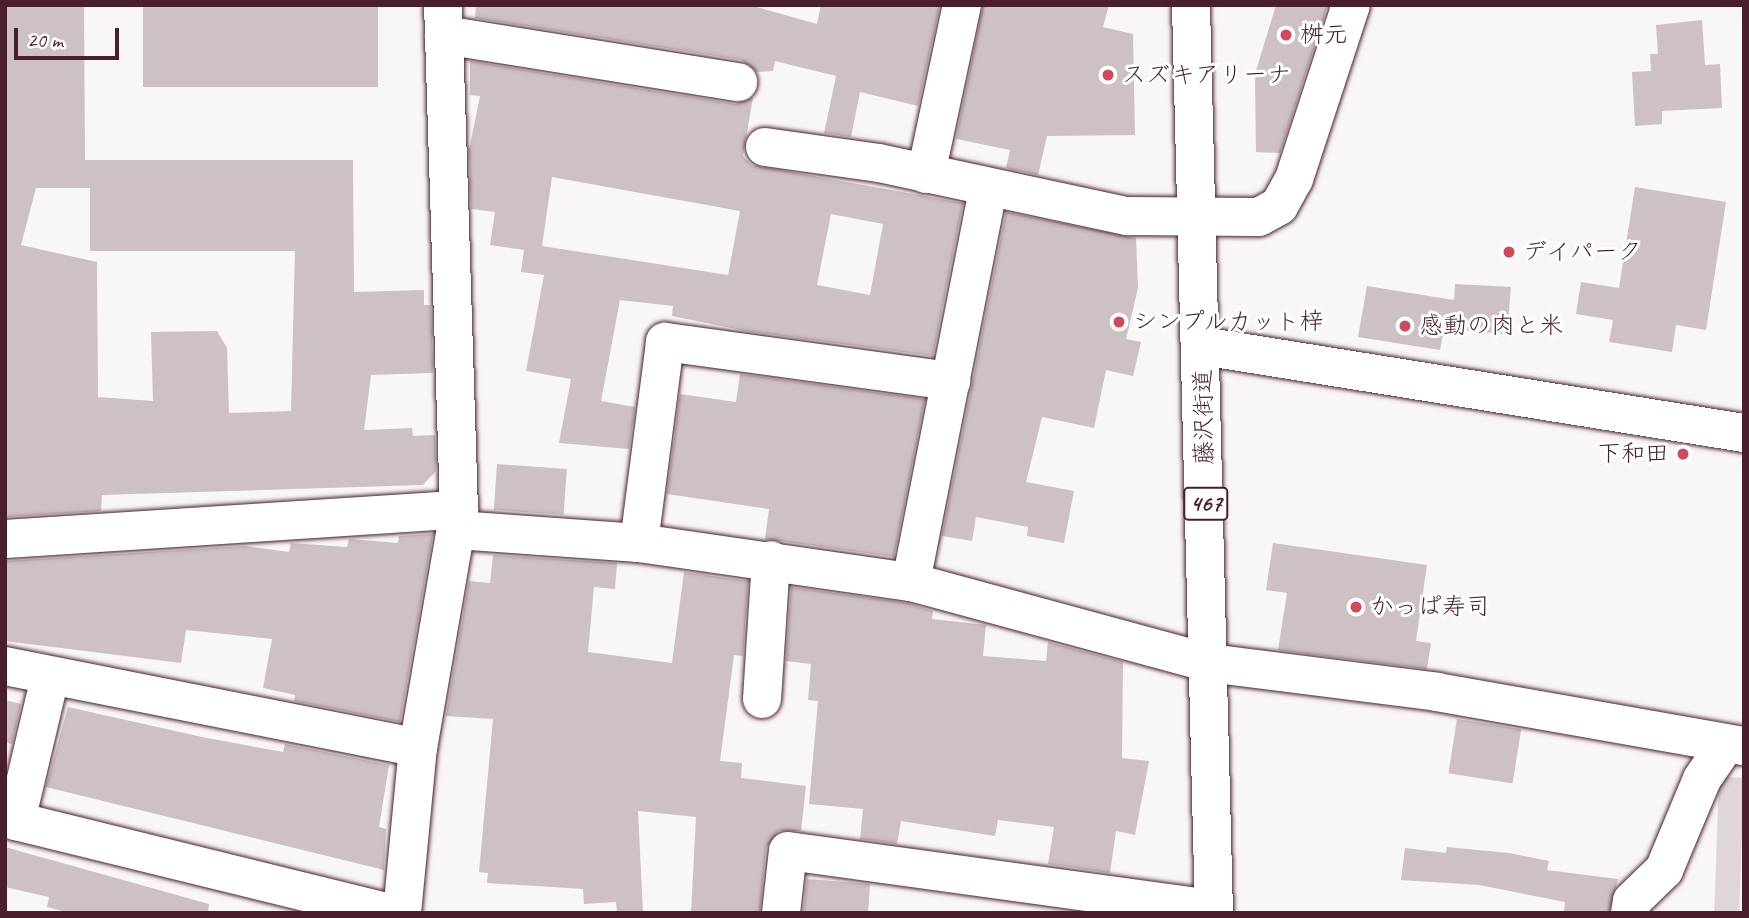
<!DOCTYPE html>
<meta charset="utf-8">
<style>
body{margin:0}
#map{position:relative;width:1749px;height:918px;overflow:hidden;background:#f8f6f7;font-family:Caveat,"Klee One",sans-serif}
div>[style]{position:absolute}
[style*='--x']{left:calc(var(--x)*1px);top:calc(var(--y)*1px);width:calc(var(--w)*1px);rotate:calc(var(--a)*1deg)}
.green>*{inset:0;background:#ded6d9;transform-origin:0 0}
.building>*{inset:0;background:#cdc1c4;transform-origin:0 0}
.roads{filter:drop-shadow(0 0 2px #4a1f2b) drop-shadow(0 0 2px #4a1f2b)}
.minor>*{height:38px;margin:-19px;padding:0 19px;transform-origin:19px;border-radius:19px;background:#fff}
.highway>*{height:38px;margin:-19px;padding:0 19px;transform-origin:19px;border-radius:19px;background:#fff}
.dots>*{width:19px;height:19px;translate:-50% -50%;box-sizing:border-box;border:4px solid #fff;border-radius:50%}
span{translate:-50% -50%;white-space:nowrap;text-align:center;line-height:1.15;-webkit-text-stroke:6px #fff;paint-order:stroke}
.shield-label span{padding:2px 5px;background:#fff;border:2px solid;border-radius:5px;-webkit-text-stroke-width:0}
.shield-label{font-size:23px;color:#4a1f2b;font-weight:700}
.poi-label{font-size:24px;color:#4a1f2b}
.left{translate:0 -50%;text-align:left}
.right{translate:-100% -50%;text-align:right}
.street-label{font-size:24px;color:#4a1f2b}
.frame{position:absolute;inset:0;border:7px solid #4a1f2b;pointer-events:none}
.scale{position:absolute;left:14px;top:28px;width:105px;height:32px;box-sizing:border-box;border:4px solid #4a1f2b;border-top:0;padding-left:9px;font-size:21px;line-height:24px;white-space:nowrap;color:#4a1f2b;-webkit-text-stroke:5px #fff;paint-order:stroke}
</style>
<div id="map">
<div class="green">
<div style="left:1719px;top:777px;width:25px;height:136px;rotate:2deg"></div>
</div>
<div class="building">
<div style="clip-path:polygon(evenodd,5px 5px,84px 5px,85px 160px,353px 160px,354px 292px,424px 290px,424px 305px,431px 305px,433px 373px,371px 375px,364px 430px,412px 428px,413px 436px,435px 435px,436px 471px,423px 485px,102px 495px,101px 511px,5px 517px,5px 5px,36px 188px,90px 188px,90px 251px,295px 251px,291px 411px,229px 413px,227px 348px,217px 331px,151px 332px,153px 401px,98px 397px,97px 262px,21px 245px,36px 188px)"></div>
<div style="left:143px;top:5px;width:235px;height:82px"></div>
<div style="clip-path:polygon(476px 5px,750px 5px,817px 24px,821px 5px,940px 5px,918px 106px,860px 92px,851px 137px,824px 133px,836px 76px,775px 61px,773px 71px,757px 72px,741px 60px,475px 18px)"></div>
<div style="clip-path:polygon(983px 5px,1109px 5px,1103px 27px,1133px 34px,1135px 135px,1047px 136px,1038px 175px,1006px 168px,1010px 150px,956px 139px)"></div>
<div style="clip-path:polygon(1276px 5px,1328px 5px,1280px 153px,1256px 152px,1255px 74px)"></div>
<div style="clip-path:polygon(1702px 20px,1705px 65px,1720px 64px,1722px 108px,1662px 111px,1662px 124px,1635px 126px,1632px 72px,1651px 71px,1650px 54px,1658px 54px,1656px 25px)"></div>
<div style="clip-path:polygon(evenodd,470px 61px,735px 104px,753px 97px,743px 156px,752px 165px,963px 203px,933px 356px,746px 331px,672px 316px,673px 306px,620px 300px,601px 401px,635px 407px,629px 449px,559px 443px,571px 379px,526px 371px,544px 275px,521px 272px,524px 250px,490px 245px,495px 212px,471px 209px,469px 150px,480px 96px,470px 95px,470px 61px,552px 177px,740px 211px,728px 275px,542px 246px,552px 177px,470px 61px,831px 214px,883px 224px,870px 295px,817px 285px,831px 214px)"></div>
<div style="clip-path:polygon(1635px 187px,1726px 202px,1706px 330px,1676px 325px,1672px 352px,1609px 342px,1613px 320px,1576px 314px,1581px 282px,1619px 288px)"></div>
<div style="clip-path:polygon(1006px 212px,1136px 238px,1138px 288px,1126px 339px,1141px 342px,1133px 376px,1106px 370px,1094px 428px,1042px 417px,1026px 482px,1074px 491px,1064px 543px,1027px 536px,1028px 527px,976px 517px,972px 541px,942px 536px)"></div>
<div style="clip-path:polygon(1455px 284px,1511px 287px,1507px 334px,1444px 329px,1440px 350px,1358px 337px,1367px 286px,1454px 300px)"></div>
<div style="clip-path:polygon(740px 374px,925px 399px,894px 557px,765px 539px,769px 509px,667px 494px,680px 394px,736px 402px)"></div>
<div style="left:497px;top:464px;width:70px;height:46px;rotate:4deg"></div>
<div style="clip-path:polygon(433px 534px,400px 722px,294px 701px,295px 695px,263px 688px,272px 639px,186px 630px,181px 663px,5px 641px,5px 561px,245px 546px,289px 552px,291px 543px,347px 547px,349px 539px,398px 543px,399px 536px)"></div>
<div style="clip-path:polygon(1273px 543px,1427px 565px,1416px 641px,1431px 643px,1427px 669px,1278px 650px,1287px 593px,1266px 590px)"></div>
<div style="clip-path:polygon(493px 555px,617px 563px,615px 589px,594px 587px,588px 652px,672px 663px,684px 572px,748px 581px,743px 656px,734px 655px,720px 761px,742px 763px,741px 778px,806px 786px,801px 831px,779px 831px,766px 848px,760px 913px,691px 913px,696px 817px,638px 811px,643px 913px,617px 913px,616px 902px,584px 904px,583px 889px,487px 883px,488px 873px,479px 872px,493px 719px,446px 716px,469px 581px,490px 583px)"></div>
<div style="clip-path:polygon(791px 587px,907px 603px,933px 611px,932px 619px,986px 625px,983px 656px,1046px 661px,1048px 642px,1123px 662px,1122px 758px,1149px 761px,1135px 835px,1116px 831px,1110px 873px,1048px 864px,1054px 827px,998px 820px,995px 836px,901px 821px,897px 844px,860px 839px,863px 809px,809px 804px,818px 701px,808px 700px,811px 664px,786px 661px)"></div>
<div style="clip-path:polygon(5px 700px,21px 704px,12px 744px,5px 742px)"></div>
<div style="clip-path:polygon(68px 707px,202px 737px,283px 752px,285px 744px,389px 765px,379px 827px,386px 829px,384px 870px,46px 787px)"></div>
<div style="left:1457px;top:719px;width:65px;height:55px;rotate:9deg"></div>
<div style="clip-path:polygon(5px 847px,209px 904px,208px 913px,71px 913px,47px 907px,49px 897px,5px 887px)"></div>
<div style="clip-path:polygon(1447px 847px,1509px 853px,1549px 861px,1547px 870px,1618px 879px,1609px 913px,1564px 911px,1565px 902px,1479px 885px,1401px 880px,1405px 848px,1446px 853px)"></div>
<div style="clip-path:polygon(807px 879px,870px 884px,868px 913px,803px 913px)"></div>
</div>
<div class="roads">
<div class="minor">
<div style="--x:444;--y:35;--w:298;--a:9.1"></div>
<div style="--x:765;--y:147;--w:115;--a:8"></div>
<div style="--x:879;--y:163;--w:254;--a:12.1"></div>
<div style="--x:1127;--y:216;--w:132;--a:0.4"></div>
<div style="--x:1259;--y:217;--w:23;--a:-29"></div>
<div style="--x:1279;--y:206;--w:31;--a:-61"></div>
<div style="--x:1294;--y:179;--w:183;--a:-71.9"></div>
<div style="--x:926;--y:174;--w:173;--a:-78"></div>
<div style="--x:1202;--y:346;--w:549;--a:9.12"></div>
<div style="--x:457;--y:530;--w:182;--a:4.1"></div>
<div style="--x:639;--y:543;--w:275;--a:8.2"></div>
<div style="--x:911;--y:582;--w:309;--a:15.2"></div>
<div style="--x:1209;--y:663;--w:230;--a:7.2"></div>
<div style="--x:1437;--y:692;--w:312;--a:10"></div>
<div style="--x:5;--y:539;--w:455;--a:-3.7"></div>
<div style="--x:639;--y:543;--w:203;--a:-82.6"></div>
<div style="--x:665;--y:342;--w:289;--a:7.8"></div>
<div style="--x:911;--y:582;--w:399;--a:-78.9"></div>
<div style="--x:5;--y:666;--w:421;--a:11.2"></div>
<div style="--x:50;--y:677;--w:148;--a:103.3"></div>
<div style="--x:16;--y:821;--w:386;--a:13.8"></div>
<div style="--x:762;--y:699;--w:139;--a:-86.3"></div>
<div style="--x:402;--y:913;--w:166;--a:-84.5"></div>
<div style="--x:418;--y:748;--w:242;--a:-80.2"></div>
<div style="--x:459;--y:510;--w:505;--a:-91.81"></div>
<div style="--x:781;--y:913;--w:62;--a:-83.6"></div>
<div style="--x:788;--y:851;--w:430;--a:7.8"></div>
<div style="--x:1630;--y:913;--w:12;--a:-81"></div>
<div style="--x:1632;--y:901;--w:45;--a:-44.1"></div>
<div style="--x:1664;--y:870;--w:99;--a:-67.3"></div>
<div style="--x:1702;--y:779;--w:42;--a:-55.6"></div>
</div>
<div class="highway">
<div style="--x:1191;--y:5;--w:908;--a:88.55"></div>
</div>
</div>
<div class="dots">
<div style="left:1286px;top:35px;background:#d1495b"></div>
<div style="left:1108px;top:75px;background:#d1495b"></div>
<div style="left:1509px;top:252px;background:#d1495b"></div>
<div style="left:1119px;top:322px;background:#d1495b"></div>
<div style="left:1405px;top:326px;background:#d1495b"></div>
<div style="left:1683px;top:454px;background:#d1495b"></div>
<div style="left:1356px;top:607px;background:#d1495b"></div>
</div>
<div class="shield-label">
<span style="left:1206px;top:504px">467</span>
</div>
<div class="poi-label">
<span class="left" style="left:1300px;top:35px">桝元</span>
<span class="left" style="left:1122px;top:75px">スズキアリーナ</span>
<span class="left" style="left:1523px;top:252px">デイパーク</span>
<span class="left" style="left:1133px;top:322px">シンプルカット梓</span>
<span class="left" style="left:1419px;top:326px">感動の肉と米</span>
<span class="right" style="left:1669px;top:454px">下和田</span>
<span class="left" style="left:1370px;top:607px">かっぱ寿司</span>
</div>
<div class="street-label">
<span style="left:1204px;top:417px;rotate:-91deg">藤沢街道</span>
</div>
<div class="frame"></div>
<div class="scale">20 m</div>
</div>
